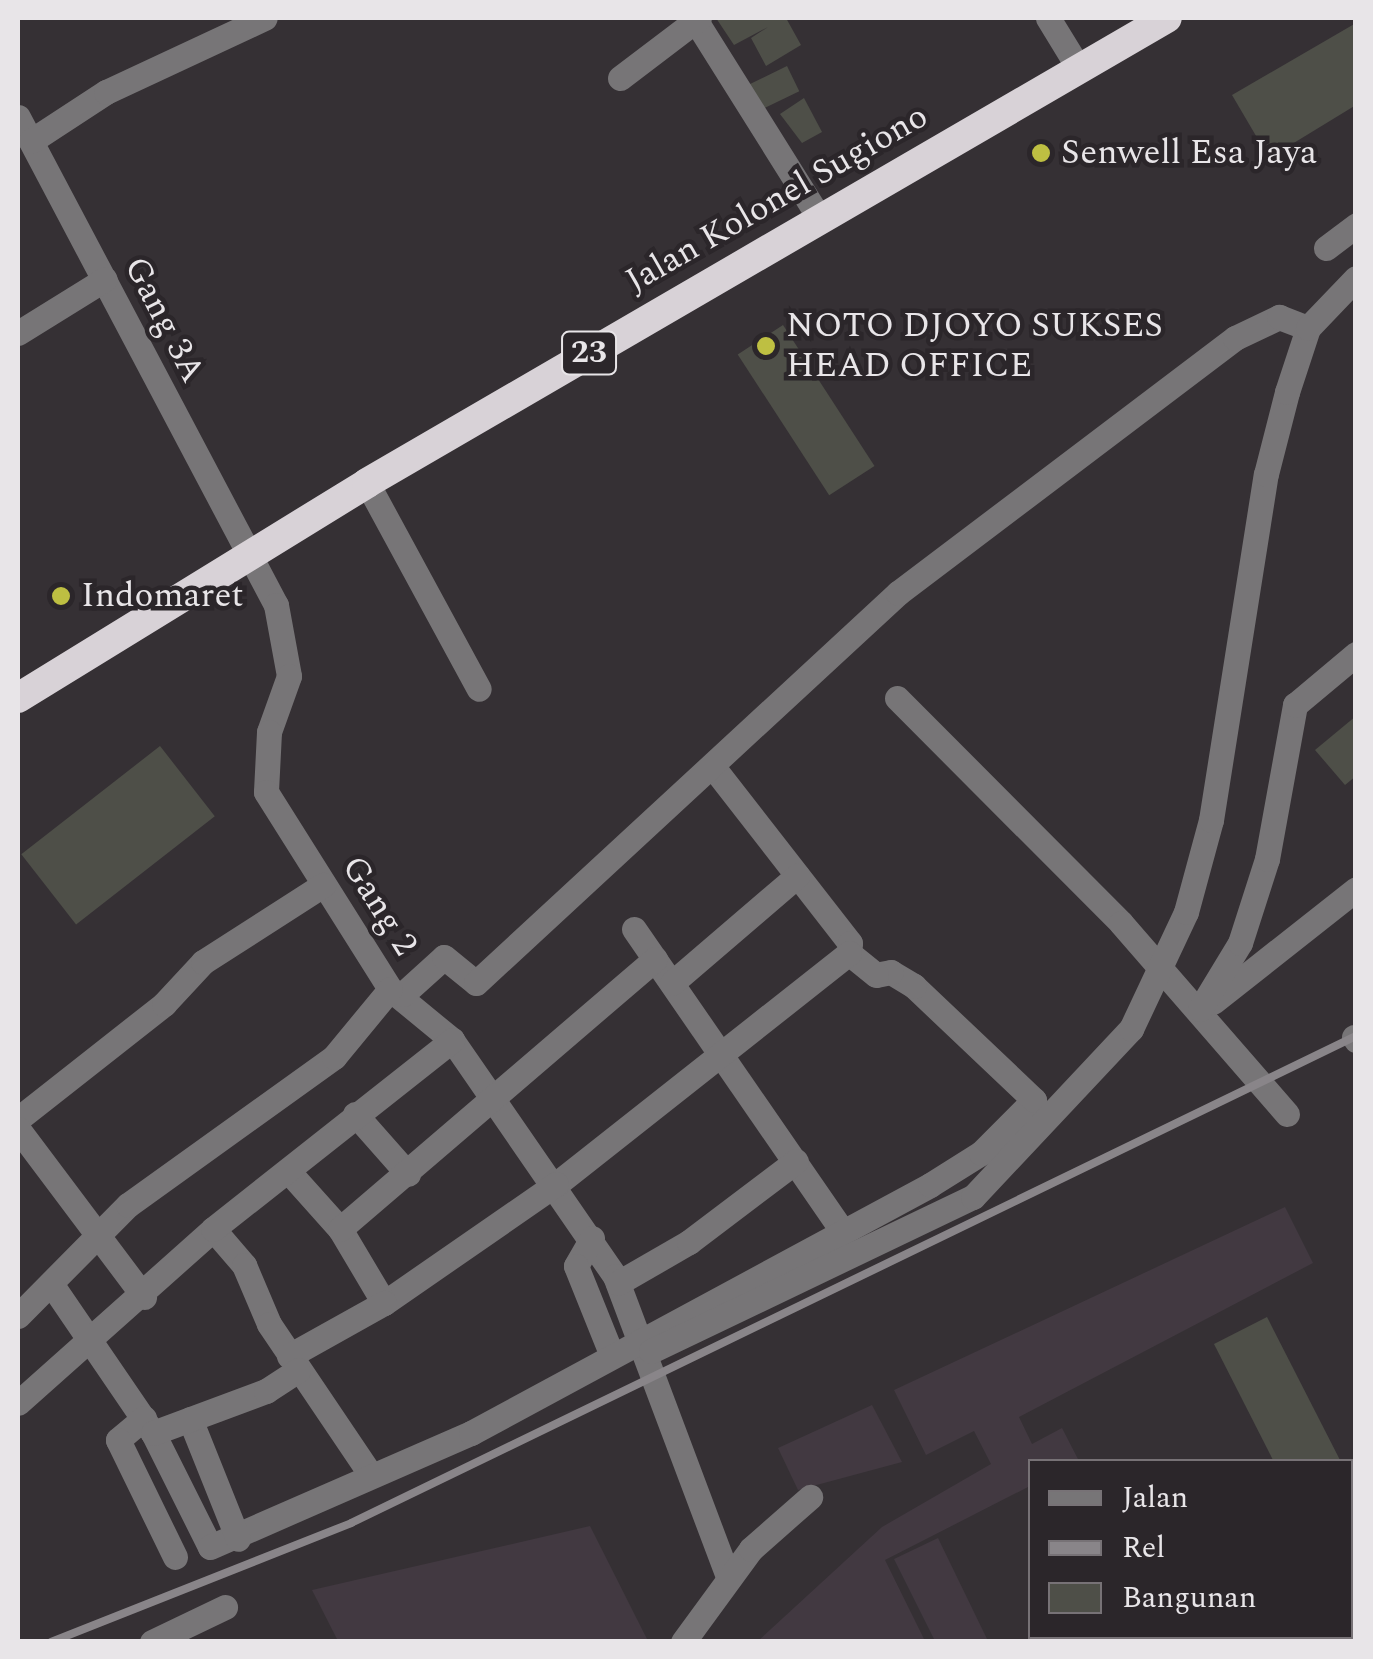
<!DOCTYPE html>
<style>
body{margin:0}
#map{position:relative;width:1373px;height:1659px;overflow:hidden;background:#353034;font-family:Spectral,serif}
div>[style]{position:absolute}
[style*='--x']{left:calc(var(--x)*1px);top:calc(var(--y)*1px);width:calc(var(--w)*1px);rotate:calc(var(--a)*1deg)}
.built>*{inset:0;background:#423941}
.building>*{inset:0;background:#4e4f48;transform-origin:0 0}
.minor>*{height:25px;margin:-12.5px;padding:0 12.5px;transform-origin:12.5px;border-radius:12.5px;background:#777577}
.highway>*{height:30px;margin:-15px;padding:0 15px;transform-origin:15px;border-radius:15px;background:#d8d2d7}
.rail>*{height:8px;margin:-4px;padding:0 4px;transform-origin:4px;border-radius:4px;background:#898589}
.dots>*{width:28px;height:28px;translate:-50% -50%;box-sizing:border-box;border:5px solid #2b262a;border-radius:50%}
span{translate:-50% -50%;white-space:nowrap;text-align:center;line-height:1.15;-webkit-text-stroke:9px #2b262a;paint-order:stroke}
.shield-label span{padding:2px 8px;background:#2b262a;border:2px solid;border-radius:8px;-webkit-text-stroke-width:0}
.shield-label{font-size:32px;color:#e8e5e8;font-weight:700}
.poi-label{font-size:35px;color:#e8e5e8}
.left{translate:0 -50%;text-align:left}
.street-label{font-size:35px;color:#e8e5e8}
.frame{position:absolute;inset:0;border:20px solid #e8e5e8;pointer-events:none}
.legend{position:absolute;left:1028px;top:1459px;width:325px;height:180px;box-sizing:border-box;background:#2b262a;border:2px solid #777276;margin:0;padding:12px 18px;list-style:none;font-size:30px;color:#e8e5e8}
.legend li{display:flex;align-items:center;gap:20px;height:50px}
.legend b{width:50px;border:2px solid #777276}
</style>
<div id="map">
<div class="built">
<div style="clip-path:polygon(1285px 1207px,1313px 1263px,1019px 1417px,1032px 1444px,1062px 1428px,1079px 1461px,1030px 1462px,1030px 1486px,885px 1560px,925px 1641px,758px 1641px,882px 1527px,991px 1464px,974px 1431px,926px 1455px,894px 1390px)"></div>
<div style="clip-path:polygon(872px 1405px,902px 1462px,798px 1490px,778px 1448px)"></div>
<div style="clip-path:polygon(590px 1526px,648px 1641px,338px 1641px,312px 1590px)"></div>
<div style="clip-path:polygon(938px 1538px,988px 1641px,935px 1641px,894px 1559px)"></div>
</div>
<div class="building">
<div style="clip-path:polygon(716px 18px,786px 18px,801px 45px,766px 66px,751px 38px,768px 27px,734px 45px)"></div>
<div style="clip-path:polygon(1356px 23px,1356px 105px,1269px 158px,1232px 95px)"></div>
<div style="left:787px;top:66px;width:28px;height:44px;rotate:64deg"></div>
<div style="clip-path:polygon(804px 98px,822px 132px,802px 143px,780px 114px)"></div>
<div style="left:783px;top:325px;width:168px;height:54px;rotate:57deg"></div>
<div style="clip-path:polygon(1356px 716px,1356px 776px,1345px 785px,1315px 750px)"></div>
<div style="left:160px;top:746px;width:89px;height:176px;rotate:52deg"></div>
<div style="clip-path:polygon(1267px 1317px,1341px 1462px,1274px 1462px,1214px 1344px)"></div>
<div style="clip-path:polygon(1350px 1480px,1356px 1490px,1350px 1548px)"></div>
</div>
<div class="minor">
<div style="--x:694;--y:18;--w:235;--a:57.9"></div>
<div style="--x:1048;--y:18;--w:57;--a:58.5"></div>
<div style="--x:620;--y:78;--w:99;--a:-37.2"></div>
<div style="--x:18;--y:117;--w:552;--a:62.14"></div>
<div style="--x:276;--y:605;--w:72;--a:79.6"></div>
<div style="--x:289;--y:676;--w:59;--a:109.7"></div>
<div style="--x:269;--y:732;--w:60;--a:92.9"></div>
<div style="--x:266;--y:792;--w:233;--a:57.8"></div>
<div style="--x:390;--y:989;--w:80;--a:39.4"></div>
<div style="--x:452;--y:1040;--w:287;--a:55.4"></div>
<div style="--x:615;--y:1276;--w:321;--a:69.4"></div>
<div style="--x:31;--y:141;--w:90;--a:-33.2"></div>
<div style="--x:106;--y:92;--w:175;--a:-25"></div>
<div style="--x:1326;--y:248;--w:38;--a:-37"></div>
<div style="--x:18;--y:333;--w:102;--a:-31.8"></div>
<div style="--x:367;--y:483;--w:234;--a:61.5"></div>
<div style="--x:897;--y:698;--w:317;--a:45.1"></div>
<div style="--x:1121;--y:923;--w:253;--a:49"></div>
<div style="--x:713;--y:767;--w:223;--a:52.1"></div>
<div style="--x:850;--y:943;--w:10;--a:96"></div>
<div style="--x:634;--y:929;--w:367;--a:55.4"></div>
<div style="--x:672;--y:983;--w:165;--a:-40.6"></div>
<div style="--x:403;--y:994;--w:55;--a:-42.1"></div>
<div style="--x:444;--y:957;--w:41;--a:39.1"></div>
<div style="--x:476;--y:983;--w:575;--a:-42.74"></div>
<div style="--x:898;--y:593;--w:423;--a:-37.1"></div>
<div style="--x:1235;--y:338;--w:49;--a:-25.5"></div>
<div style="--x:1279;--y:317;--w:31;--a:21"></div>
<div style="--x:1213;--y:1002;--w:182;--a:-38.3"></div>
<div style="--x:1200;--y:1009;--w:77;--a:-58.8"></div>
<div style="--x:1240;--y:943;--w:88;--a:-72.2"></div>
<div style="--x:1267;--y:859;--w:157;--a:-79.7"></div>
<div style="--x:1295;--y:705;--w:80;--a:-39.9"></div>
<div style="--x:1354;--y:1037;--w:4;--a:56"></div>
<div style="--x:355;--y:1114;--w:80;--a:48.5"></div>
<div style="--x:18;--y:1119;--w:186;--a:-38.2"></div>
<div style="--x:164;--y:1004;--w:57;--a:-47.1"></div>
<div style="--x:203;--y:962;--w:143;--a:-32.7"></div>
<div style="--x:18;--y:1129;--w:210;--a:53.1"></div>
<div style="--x:289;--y:1172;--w:76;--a:48.2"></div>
<div style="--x:213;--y:1229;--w:48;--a:49.3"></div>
<div style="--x:244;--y:1265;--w:64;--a:67"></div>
<div style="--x:269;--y:1324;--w:182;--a:56"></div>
<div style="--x:592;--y:1238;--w:32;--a:120"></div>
<div style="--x:576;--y:1266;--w:94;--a:68.1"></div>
<div style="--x:618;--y:1283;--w:82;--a:-30"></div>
<div style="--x:689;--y:1242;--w:134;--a:-37.1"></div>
<div style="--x:52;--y:1285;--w:179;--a:55.7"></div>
<div style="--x:153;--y:1433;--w:127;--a:63.4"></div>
<div style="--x:210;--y:1547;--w:285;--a:-23.6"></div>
<div style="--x:471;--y:1433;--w:522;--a:-28.38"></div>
<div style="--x:930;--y:1185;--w:60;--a:-32.1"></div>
<div style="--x:981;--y:1153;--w:75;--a:-45"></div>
<div style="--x:1034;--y:1100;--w:166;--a:-136.5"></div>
<div style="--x:914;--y:986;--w:27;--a:-149"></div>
<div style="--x:891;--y:972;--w:15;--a:169"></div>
<div style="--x:876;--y:975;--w:35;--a:-141"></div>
<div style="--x:849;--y:953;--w:373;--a:141.7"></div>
<div style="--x:556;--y:1184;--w:209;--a:145.3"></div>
<div style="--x:384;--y:1303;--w:86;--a:-120.7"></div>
<div style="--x:340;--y:1229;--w:415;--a:-40.6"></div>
<div style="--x:18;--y:1316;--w:156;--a:-45.3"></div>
<div style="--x:128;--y:1205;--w:254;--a:-35.7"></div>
<div style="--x:334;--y:1057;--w:88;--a:-50.5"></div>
<div style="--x:651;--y:1351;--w:357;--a:-25.6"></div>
<div style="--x:973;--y:1197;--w:231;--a:-46.8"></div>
<div style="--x:1131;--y:1029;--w:129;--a:-64.8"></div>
<div style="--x:1186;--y:912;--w:95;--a:-74.8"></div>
<div style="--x:1211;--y:820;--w:350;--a:-81"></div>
<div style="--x:1266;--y:474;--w:85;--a:-75.6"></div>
<div style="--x:1287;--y:392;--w:67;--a:-71.8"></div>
<div style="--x:1308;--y:328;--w:69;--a:-46.2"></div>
<div style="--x:289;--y:1356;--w:109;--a:-29.2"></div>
<div style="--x:18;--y:1403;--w:261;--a:-41.7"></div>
<div style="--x:213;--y:1229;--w:305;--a:-38.3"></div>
<div style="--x:144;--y:1418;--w:34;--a:140"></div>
<div style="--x:118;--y:1440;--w:130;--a:64"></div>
<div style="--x:190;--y:1419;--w:129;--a:68.2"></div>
<div style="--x:153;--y:1433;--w:121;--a:-20.4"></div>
<div style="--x:266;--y:1391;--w:38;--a:-33"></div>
<div style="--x:152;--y:1642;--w:81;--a:-25.6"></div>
<div style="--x:683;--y:1642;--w:115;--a:-53.8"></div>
<div style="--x:751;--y:1549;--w:79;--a:-41.4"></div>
<div style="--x:1336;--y:1642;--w:13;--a:-29"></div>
</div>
<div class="highway">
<div style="--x:18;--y:698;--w:410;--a:-31.6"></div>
<div style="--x:367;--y:483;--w:925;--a:-30.17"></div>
</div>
<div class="rail">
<div style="--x:51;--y:1642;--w:323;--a:-21.6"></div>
<div style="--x:351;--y:1523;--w:1117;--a:-25.85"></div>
</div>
<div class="dots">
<div style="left:1041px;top:153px;background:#bebf42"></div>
<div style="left:766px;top:346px;background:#bebf42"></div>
<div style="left:61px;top:596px;background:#bebf42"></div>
</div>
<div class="shield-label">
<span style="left:589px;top:353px">23</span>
</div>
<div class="poi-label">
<span class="left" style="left:1061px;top:153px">Senwell Esa Jaya</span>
<span class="left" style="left:786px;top:346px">NOTO DJOYO SUKSES<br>HEAD OFFICE</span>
<span class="left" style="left:81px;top:596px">Indomaret</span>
</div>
<div class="street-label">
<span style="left:777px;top:199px;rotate:-30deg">Jalan Kolonel Sugiono</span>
<span style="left:164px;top:320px;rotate:63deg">Gang 3A</span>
<span style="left:379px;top:906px;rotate:58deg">Gang 2</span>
</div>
<div class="frame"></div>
<ul class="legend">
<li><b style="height:12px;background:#777577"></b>Jalan</li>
<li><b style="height:12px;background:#898589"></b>Rel</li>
<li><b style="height:28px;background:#4e4f48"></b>Bangunan</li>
</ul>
</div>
